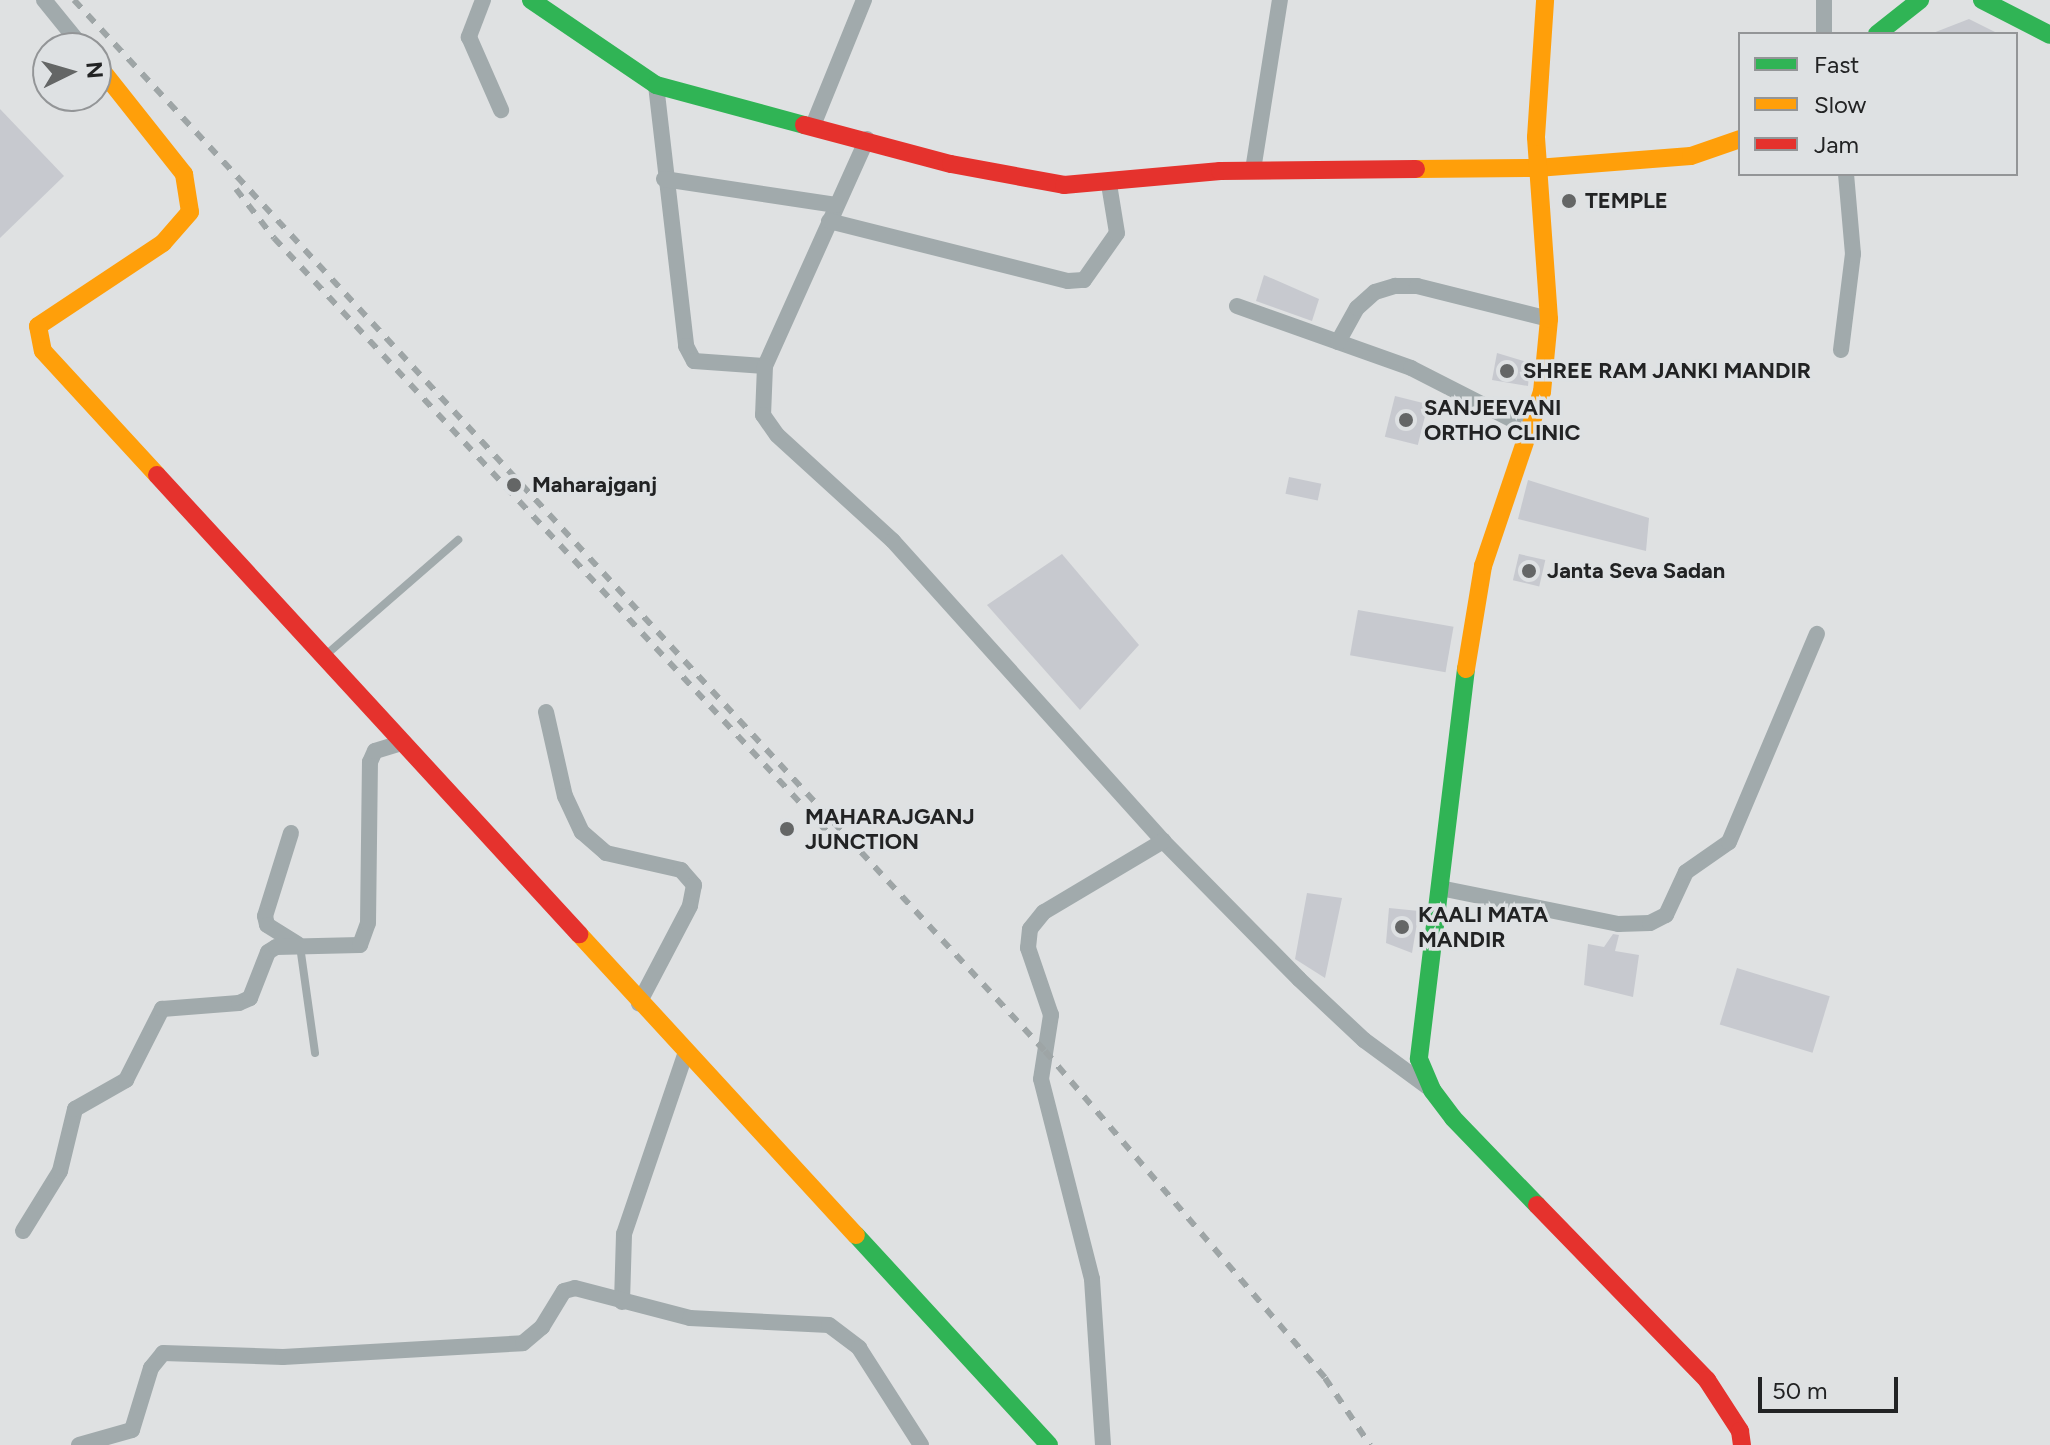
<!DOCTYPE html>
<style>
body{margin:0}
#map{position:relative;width:2050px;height:1445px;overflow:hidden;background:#dfe1e2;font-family:Figtree,sans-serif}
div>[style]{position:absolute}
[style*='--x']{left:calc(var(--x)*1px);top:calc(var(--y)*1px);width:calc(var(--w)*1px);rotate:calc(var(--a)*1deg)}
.building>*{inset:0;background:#c7c9cf;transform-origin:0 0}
.lane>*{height:8px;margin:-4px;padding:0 4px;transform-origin:4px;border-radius:4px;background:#a1aaac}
.street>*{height:16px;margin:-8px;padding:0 8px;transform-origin:8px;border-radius:8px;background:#a1aaac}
.fast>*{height:18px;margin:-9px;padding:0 9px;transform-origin:9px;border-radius:9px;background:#30b455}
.slow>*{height:18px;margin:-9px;padding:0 9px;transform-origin:9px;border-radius:9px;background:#ff9f0a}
.jam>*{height:18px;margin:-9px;padding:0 9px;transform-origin:9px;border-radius:9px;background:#e5322d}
.rail>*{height:6px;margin-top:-3px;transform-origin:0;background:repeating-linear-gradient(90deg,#9ea5a6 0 10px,transparent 0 20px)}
.dots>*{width:22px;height:22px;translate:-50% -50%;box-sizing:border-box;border:4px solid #dee1e3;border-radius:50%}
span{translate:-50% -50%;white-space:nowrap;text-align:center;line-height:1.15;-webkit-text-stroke:7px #dee1e3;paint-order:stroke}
.poi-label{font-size:22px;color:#222324;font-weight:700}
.left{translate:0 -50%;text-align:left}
.legend{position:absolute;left:1738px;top:32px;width:280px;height:144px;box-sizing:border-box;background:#dee1e3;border:2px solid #939597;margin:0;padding:10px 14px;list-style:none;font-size:24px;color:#222324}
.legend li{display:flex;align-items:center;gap:16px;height:40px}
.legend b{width:40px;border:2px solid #939597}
.north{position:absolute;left:32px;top:32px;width:80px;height:80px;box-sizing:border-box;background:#dee1e3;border:2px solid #939597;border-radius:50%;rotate:85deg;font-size:22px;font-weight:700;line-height:32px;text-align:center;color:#222324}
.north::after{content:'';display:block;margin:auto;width:28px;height:36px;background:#646666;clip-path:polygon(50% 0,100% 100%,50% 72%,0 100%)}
.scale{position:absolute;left:1758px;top:1377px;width:140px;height:36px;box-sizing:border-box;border:4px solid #222324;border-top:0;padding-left:10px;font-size:24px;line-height:28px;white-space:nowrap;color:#222324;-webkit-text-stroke:6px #dee1e3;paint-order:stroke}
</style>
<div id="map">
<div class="building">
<div style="clip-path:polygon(1969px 19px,1999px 34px,1933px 34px,1933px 33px)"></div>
<div style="clip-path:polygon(0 109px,64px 176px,0 238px)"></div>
<div style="clip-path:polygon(1264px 275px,1319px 299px,1312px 321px,1256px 301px)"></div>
<div style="clip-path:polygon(1497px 353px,1530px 363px,1528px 386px,1492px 380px)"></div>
<div style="left:1395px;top:396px;width:34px;height:42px;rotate:14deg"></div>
<div style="left:1289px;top:477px;width:33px;height:17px;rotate:12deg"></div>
<div style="clip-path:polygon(1528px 480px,1649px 518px,1646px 551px,1518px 519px)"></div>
<div style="clip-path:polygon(1062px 554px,1139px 645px,1080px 710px,987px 605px)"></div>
<div style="left:1519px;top:554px;width:27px;height:27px;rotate:13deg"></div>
<div style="left:1358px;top:610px;width:97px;height:46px;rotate:10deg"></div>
<div style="clip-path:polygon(1307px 893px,1342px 898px,1325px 978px,1295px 959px)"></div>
<div style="clip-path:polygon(1389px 908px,1419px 911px,1412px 953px,1386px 943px)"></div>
<div style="clip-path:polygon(1613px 934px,1619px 935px,1615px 951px,1639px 955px,1633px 997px,1584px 985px,1588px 944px,1604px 947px)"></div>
<div style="left:1737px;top:968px;width:97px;height:59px;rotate:17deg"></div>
</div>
<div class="lane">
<div style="--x:327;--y:654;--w:174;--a:-41"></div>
<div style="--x:300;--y:946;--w:108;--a:82"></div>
</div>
<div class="street">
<div style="--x:44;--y:0;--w:62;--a:50.9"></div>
<div style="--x:483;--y:0;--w:40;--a:111"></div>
<div style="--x:469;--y:37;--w:80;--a:66.3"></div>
<div style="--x:1824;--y:34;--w:34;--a:-90"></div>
<div style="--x:656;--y:85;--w:263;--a:83.4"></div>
<div style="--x:686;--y:346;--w:17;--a:62"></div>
<div style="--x:694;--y:361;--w:71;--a:4"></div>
<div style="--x:814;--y:123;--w:133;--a:-67.9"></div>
<div style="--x:867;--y:139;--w:249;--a:114.2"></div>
<div style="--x:765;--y:366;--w:49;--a:92.3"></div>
<div style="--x:763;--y:415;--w:24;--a:55"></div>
<div style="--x:777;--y:435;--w:157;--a:42.4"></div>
<div style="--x:893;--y:541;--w:404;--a:48"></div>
<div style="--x:1163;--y:841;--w:194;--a:45.4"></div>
<div style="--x:1299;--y:979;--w:89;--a:43.2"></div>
<div style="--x:1364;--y:1040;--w:79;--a:36.3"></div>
<div style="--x:1253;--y:170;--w:172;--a:-81"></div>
<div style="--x:664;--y:179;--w:174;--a:8.6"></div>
<div style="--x:829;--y:221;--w:246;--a:14.1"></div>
<div style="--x:1068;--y:281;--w:16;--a:-4"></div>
<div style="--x:1084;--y:280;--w:57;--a:-54.9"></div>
<div style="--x:1117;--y:233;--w:50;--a:-99.3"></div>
<div style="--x:1237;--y:306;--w:185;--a:19.6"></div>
<div style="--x:1411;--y:368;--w:134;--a:27.1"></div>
<div style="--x:1338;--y:342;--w:39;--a:-61"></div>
<div style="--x:1357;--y:308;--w:24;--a:-42"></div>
<div style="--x:1375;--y:292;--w:21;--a:-17"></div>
<div style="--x:1395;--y:286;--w:22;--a:0"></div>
<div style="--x:1417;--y:286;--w:136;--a:14"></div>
<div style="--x:1841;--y:350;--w:97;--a:-82.9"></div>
<div style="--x:1853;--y:254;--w:80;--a:-95"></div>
<div style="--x:546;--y:712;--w:86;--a:77.3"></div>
<div style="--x:565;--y:796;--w:40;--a:65"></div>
<div style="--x:582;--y:832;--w:32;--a:41"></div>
<div style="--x:606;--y:853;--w:77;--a:12.8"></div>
<div style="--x:681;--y:870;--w:20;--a:49"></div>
<div style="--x:694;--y:885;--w:21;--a:101"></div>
<div style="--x:690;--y:906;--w:110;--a:117.7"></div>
<div style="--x:291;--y:833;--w:87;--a:107.4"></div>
<div style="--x:265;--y:916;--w:9;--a:77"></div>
<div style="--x:267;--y:925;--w:36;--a:32"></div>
<div style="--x:1440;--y:888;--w:182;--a:11.4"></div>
<div style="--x:1618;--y:924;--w:32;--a:-2"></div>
<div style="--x:1650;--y:923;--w:18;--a:-27"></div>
<div style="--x:1666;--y:915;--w:47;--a:-65.1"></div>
<div style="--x:1686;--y:872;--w:52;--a:-34.9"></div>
<div style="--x:1729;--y:842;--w:226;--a:-67.1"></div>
<div style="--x:23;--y:1231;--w:70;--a:-58.3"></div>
<div style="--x:60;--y:1171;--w:64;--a:-76.4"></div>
<div style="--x:75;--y:1109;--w:59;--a:-29.6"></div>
<div style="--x:126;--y:1080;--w:80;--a:-63.1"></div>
<div style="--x:162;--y:1009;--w:77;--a:-4.5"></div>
<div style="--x:239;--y:1003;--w:12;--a:-24"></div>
<div style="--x:250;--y:998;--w:49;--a:-68.6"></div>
<div style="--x:268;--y:952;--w:9;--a:-32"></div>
<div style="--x:276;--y:947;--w:84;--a:-1.4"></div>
<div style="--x:360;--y:945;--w:23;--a:-70"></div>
<div style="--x:368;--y:923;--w:161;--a:-89.3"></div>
<div style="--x:370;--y:762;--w:12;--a:-66"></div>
<div style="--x:375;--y:751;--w:30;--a:-17"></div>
<div style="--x:622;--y:1302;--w:68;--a:-88.3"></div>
<div style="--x:624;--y:1234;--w:189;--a:-71.2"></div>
<div style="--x:79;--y:1445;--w:55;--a:-15.8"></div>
<div style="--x:132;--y:1430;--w:65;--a:-73"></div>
<div style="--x:151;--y:1368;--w:19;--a:-51"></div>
<div style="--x:163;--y:1353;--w:120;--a:1.9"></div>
<div style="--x:283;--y:1357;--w:240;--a:-3.3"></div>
<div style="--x:523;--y:1343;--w:25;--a:-40"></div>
<div style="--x:542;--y:1327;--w:42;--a:-58.6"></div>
<div style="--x:564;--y:1291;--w:11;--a:-15"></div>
<div style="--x:575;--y:1288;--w:119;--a:14.6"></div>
<div style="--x:690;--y:1318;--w:139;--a:2.9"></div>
<div style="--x:829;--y:1325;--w:38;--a:37"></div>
<div style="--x:859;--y:1348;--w:115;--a:57.4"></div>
<div style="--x:1103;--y:1445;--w:166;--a:-93.8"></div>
<div style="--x:1092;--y:1279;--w:206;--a:-104.3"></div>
<div style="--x:1041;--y:1079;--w:65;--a:-81.1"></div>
<div style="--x:1051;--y:1015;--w:71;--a:-108.9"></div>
<div style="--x:1028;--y:948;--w:19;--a:-84"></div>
<div style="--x:1030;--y:929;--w:22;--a:-51"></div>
<div style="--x:1044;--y:912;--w:139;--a:-30.8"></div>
</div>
<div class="fast">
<div style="--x:531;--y:0;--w:151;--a:34.2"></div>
<div style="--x:656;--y:85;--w:153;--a:15.1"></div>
<div style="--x:1982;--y:0;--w:76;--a:27.2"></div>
<div style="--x:1877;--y:34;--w:55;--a:-38.3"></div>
<div style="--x:1466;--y:669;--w:393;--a:96.9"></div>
<div style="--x:1419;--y:1059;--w:34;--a:67"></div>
<div style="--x:1432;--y:1090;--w:35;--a:53"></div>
<div style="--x:1453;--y:1118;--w:121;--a:46"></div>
<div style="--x:856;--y:1235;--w:285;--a:47.4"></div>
</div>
<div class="slow">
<div style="--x:96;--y:63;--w:142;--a:51.6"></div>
<div style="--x:184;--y:174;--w:38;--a:81"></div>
<div style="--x:190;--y:212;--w:41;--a:131.1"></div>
<div style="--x:163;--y:243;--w:150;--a:146.4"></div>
<div style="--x:38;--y:326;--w:25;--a:79"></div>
<div style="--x:43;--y:351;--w:168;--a:47.4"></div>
<div style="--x:1416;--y:169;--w:121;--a:-0.5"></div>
<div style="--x:1537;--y:168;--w:154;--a:-4.5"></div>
<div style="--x:1691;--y:156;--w:52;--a:-19.1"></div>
<div style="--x:1466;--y:669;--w:104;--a:-80.6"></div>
<div style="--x:1483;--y:566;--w:184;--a:-71.3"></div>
<div style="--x:1542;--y:392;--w:73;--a:-84.5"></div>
<div style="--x:1549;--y:319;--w:182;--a:-94.1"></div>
<div style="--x:1536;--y:137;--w:137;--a:-86.2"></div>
<div style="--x:579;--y:934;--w:409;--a:47.4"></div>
</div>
<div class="jam">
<div style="--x:804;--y:125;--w:152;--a:14.9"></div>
<div style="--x:951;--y:164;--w:115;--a:10.5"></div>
<div style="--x:1064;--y:185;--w:157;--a:-5.1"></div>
<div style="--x:1220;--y:171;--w:196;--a:-0.6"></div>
<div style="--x:157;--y:475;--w:624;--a:47.4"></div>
<div style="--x:1537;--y:1205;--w:244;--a:45.8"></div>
<div style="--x:1707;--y:1380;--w:61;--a:57.1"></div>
<div style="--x:1740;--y:1431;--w:14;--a:82"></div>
</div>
<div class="rail">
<div style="--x:74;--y:0;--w:1431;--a:47.27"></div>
<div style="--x:1045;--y:1051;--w:430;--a:49.4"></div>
<div style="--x:1325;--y:1378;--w:81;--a:56.1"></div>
<div style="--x:236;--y:189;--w:62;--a:52.2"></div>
<div style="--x:274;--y:238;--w:838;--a:47.03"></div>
</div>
<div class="dots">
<div style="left:1569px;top:201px;background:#646666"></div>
<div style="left:1507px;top:371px;background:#646666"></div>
<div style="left:1406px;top:420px;background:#646666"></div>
<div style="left:514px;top:485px;background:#646666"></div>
<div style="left:1529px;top:571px;background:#646666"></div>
<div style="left:787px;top:829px;background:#646666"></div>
<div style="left:1402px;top:927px;background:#646666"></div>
</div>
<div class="poi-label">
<span class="left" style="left:1585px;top:201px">TEMPLE</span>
<span class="left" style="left:1523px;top:371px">SHREE RAM JANKI MANDIR</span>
<span class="left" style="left:1424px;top:420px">SANJEEVANI<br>ORTHO CLINIC</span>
<span class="left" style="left:532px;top:485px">Maharajganj</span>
<span class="left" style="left:1547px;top:571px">Janta Seva Sadan</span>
<span class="left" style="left:805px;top:829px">MAHARAJGANJ<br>JUNCTION</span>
<span class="left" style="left:1418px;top:927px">KAALI MATA<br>MANDIR</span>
</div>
<ul class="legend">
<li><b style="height:10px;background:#30b455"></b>Fast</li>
<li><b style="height:10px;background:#ff9f0a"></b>Slow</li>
<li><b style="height:10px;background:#e5322d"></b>Jam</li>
</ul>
<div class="north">N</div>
<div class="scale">50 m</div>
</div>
